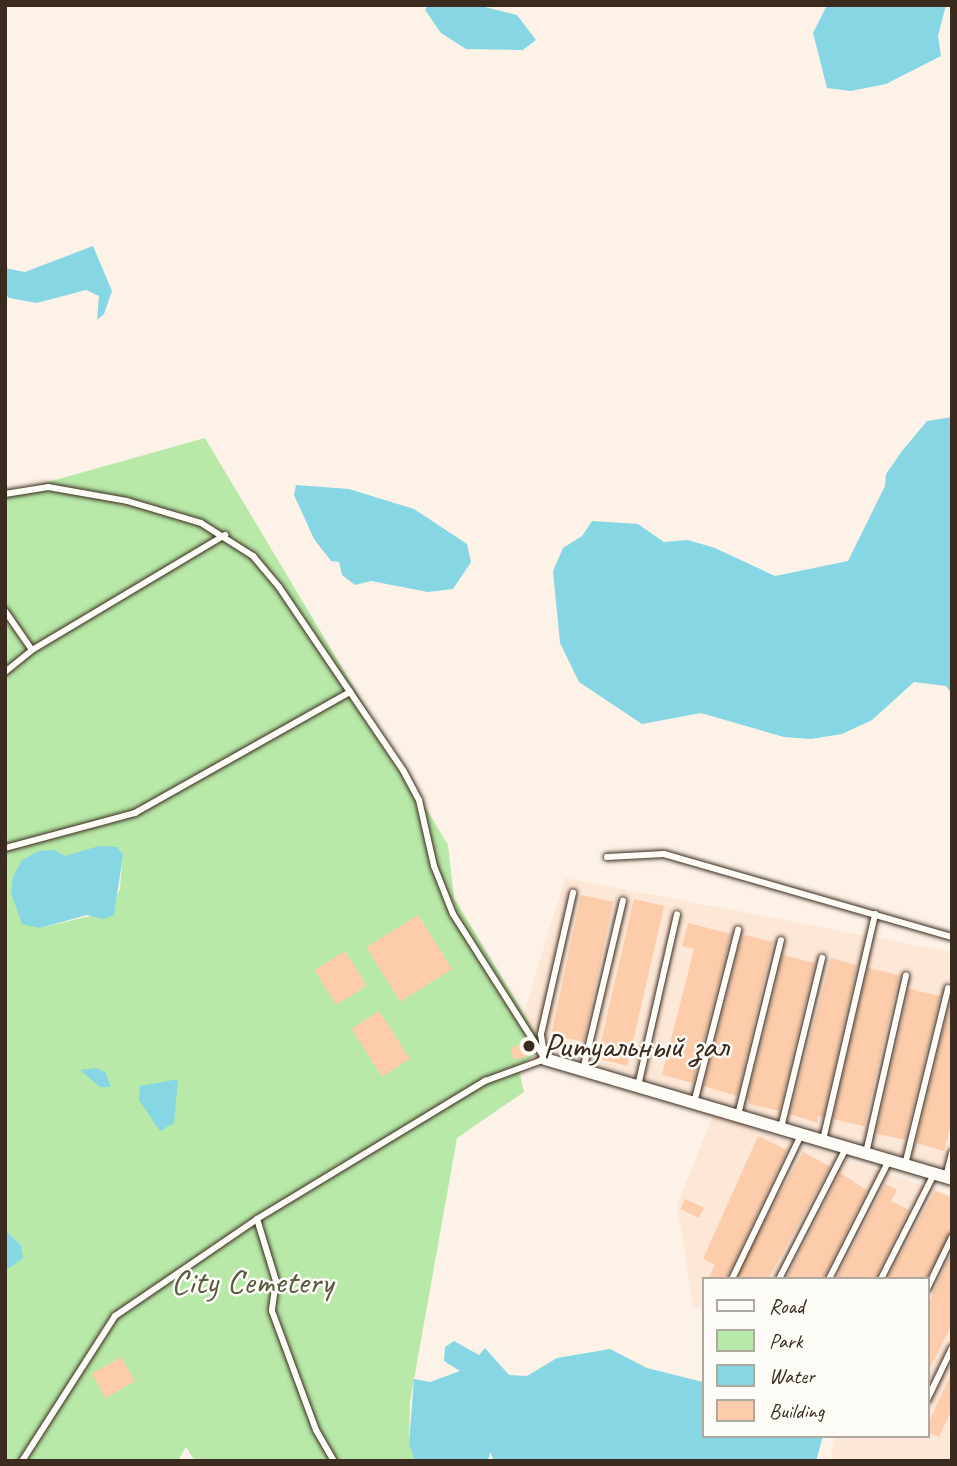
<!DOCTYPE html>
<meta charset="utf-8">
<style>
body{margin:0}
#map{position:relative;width:957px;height:1466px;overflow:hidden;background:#fdf2e8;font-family:Caveat,sans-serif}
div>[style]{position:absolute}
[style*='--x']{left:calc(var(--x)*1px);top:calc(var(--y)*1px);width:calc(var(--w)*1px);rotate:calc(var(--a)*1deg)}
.built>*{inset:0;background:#fde7d6}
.green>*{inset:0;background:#b8e9a8}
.water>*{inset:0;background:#87d6e4}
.building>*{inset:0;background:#fcccab;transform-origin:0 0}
.roads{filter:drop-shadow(0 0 2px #3b2a1e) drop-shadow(0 0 2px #3b2a1e)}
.lane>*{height:6px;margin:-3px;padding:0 3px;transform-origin:3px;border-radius:3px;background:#fdfcf7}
.street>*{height:12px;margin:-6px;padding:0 6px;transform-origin:6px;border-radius:6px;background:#fdfcf7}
.dots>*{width:19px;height:19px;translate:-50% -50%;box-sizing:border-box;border:4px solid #fdfcf7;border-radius:50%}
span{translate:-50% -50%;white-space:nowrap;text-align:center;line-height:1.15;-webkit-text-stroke:5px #fdfcf7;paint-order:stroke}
.poi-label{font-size:35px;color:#3b2a1e}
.left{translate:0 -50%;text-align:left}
.park-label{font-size:35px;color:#5a5a40}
.frame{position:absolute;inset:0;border:7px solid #3b2a1e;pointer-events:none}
.legend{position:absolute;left:702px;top:1277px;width:228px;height:161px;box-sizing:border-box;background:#fdfcf7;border:2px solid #afa8a0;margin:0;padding:9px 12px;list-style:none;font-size:21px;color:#3b2a1e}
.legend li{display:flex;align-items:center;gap:14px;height:35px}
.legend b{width:35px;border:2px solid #afa8a0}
</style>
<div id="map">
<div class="built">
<div style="clip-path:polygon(565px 878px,952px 952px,952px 1170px,545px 1049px,523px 1016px)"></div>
<div style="clip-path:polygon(713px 1115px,952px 1195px,952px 1461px,831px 1461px,835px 1436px,927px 1436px,927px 1279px,703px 1279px,703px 1310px,693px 1305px,677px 1205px)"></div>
</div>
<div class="green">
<div style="clip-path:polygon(evenodd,205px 438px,448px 845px,454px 898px,545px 1049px,518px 1066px,524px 1092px,457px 1138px,410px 1402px,409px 1444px,415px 1461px,195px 1461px,186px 1447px,178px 1461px,5px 1461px,5px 1271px,21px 1245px,5px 1230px,5px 494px,205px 438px,55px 850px,65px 856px,122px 861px,120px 889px,113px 905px,94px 915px,40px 928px,55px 850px,205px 438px,178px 1079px,160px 1131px,149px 1086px,178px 1079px)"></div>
</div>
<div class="water">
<div style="clip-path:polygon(428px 5px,477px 5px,517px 15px,536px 40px,523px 50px,466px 49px,441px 33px,425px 10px)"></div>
<div style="clip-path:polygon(827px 5px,946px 5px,938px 36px,941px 56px,886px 84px,851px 91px,827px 88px,813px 33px)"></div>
<div style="clip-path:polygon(93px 246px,112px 291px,104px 314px,97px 320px,99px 296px,86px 290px,37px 303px,9px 298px,5px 293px,5px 268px,25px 272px)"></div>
<div style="clip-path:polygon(952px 417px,952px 694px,946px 686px,914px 682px,872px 720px,842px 734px,811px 739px,784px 737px,701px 713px,642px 724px,579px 682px,560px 643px,553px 571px,563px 548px,582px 536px,592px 521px,638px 524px,664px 542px,688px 540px,715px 548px,775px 576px,848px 561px,885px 486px,886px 474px,902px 451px,927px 421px)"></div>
<div style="clip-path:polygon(296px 485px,349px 489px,414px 509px,467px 544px,471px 562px,453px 589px,428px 592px,371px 581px,355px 585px,342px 575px,339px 562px,331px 561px,314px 539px,294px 495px)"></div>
<div style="clip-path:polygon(99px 846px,117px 847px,123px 855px,114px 915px,103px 919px,87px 915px,40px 928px,22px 924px,11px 893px,13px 877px,22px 860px,39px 851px,55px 850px,65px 856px)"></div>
<div style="clip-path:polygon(96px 1068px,105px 1072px,111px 1087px,100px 1087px,80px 1070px)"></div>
<div style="clip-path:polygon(178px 1079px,174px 1123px,160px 1131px,139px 1100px,140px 1086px)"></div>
<div style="clip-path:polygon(5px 1230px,21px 1245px,23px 1258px,5px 1271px)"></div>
<div style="clip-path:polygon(454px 1341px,479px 1355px,485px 1348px,509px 1375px,527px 1376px,557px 1358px,610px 1349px,647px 1368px,703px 1382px,703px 1436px,823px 1436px,816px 1461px,494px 1461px,490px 1452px,488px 1461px,415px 1461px,409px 1444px,414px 1379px,430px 1382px,460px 1371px,444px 1361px,445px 1347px)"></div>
</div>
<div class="building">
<div style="left:581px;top:895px;width:33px;height:143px;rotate:12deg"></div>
<div style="left:634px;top:899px;width:31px;height:164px;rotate:13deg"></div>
<div style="left:418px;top:915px;width:64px;height:61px;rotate:58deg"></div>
<div style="clip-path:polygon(688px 923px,731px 934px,693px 1083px,662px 1075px,694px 949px,682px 946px)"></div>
<div style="clip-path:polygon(746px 935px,773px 942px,737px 1096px,704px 1086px,742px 937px)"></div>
<div style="left:345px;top:951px;width:41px;height:36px;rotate:58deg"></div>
<div style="clip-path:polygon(783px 955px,815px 963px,779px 1111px,749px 1104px,748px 1098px)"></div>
<div style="clip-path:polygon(831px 958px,857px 965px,823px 1117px,818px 1116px,817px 1123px,790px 1114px)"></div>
<div style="left:868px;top:968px;width:32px;height:155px;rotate:13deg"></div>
<div style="clip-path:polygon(909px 989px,940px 996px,905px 1140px,878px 1134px,877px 1129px)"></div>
<div style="clip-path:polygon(951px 999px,952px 1120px,944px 1151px,916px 1143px)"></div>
<div style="left:379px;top:1011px;width:57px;height:33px;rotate:57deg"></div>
<div style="left:524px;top:1044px;width:13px;height:14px;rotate:77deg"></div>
<div style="clip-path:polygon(758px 1136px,787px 1150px,726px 1279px,708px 1279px,715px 1265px,703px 1259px)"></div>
<div style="left:803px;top:1152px;width:31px;height:143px;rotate:29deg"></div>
<div style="clip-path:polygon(840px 1173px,867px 1190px,823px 1279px,786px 1279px)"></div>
<div style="clip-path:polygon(885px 1184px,897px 1190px,891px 1201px,909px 1210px,875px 1279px,836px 1279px)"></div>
<div style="clip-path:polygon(935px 1191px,952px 1198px,952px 1231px,926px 1279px,887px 1279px)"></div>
<div style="left:685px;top:1199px;width:21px;height:11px;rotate:25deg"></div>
<div style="clip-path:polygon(952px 1251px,952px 1324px,927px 1374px,927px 1307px)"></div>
<div style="left:121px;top:1357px;width:28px;height:34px;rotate:60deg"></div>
<div style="clip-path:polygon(952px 1372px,952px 1409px,939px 1437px,927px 1432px,927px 1426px)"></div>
</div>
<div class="roads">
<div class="lane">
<div style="--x:5;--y:494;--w:44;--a:-9.2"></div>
<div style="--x:48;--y:487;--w:80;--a:10"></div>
<div style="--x:127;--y:501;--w:77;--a:16.6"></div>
<div style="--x:201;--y:523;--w:62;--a:32.4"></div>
<div style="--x:253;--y:556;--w:40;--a:50"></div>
<div style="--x:279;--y:587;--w:221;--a:55.9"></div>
<div style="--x:403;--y:770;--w:34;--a:62"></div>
<div style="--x:419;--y:800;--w:68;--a:77.2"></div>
<div style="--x:434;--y:866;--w:52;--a:68.4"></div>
<div style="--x:453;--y:914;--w:172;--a:57.6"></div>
<div style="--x:5;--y:611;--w:47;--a:55.3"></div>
<div style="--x:5;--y:672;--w:35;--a:-39"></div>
<div style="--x:32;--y:650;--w:225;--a:-30.8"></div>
<div style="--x:5;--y:848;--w:135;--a:-15.1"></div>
<div style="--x:135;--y:813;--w:247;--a:-29.4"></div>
<div style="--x:607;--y:857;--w:57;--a:-3"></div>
<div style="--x:664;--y:854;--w:300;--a:16.1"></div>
<div style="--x:544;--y:1054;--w:20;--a:-99"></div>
<div style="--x:541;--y:1034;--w:145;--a:-77.2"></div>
<div style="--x:583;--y:1070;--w:174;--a:-76.7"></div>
<div style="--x:638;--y:1086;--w:176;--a:-77.2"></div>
<div style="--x:694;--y:1103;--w:179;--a:-75.7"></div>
<div style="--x:738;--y:1115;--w:180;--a:-76.2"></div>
<div style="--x:781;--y:1128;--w:175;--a:-76.4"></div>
<div style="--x:823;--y:1140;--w:232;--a:-77"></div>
<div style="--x:866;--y:1153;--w:182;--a:-77.3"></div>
<div style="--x:905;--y:1165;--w:182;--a:-76.3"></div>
<div style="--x:946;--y:1177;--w:25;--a:-76"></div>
<div style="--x:257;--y:1219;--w:65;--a:73"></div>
<div style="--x:276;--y:1281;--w:30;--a:98"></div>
<div style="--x:272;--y:1311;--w:127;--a:69.7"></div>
<div style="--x:316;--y:1430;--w:36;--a:60"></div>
<div style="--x:732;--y:1279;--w:160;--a:-64.4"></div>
<div style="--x:779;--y:1279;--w:147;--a:-62.9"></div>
<div style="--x:829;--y:1279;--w:133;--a:-63.2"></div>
<div style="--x:881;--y:1279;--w:118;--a:-63.2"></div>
<div style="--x:927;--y:1289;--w:58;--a:-64.3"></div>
<div style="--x:927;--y:1400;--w:58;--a:-64.3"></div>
<div style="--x:22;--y:1461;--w:172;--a:-57.3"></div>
<div style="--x:115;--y:1316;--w:172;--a:-34.3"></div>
<div style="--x:257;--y:1219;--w:267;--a:-31.2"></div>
<div style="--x:485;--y:1081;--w:64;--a:-20.1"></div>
</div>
<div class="street">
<div style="--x:545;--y:1059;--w:424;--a:16.4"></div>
</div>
</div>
<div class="dots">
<div style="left:529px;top:1046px;background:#3b2a1e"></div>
</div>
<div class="poi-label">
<span class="left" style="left:543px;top:1046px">Ритуальный зал</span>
</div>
<div class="park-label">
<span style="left:252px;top:1282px">City Cemetery</span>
</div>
<div class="frame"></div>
<ul class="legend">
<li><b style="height:9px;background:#fdfcf7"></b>Road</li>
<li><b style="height:19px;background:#b8e9a8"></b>Park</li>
<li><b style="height:19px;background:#87d6e4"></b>Water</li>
<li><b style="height:19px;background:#fcccab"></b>Building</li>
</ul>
</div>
